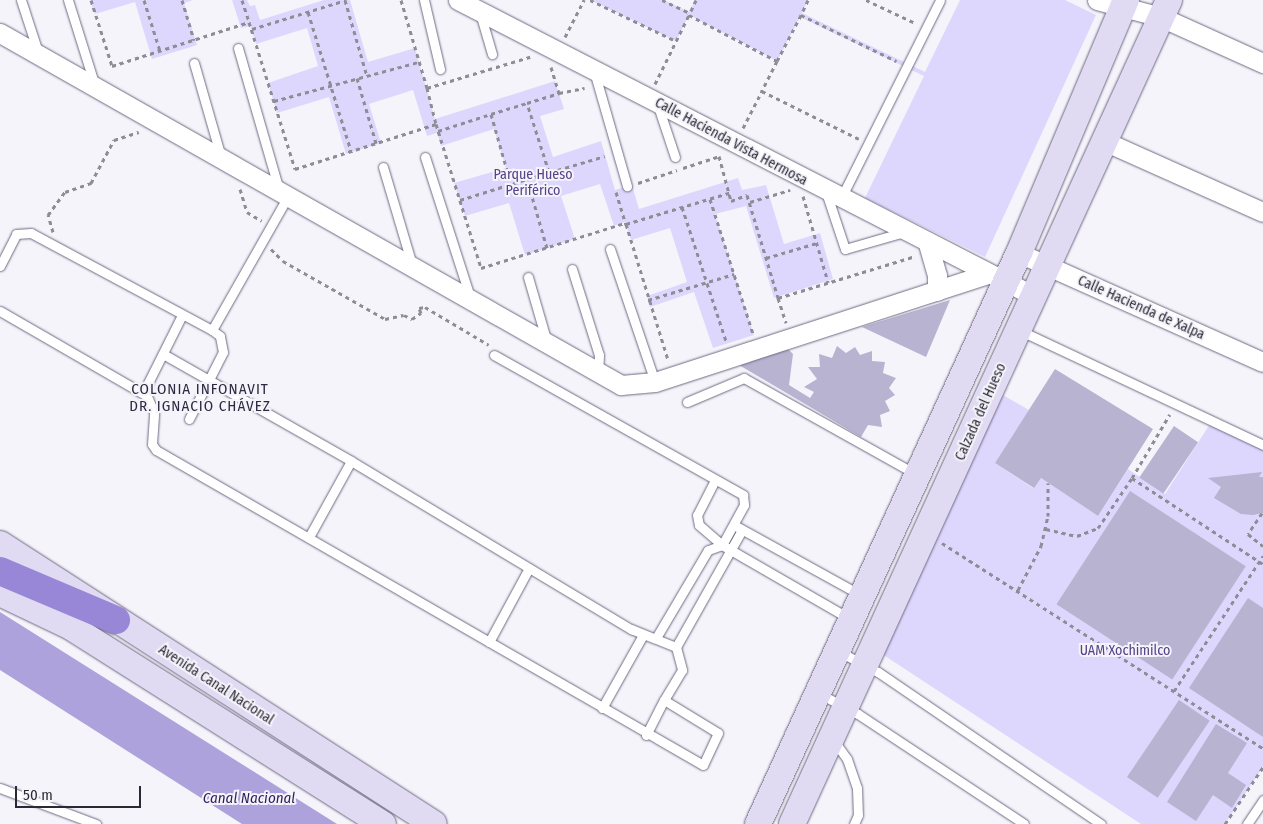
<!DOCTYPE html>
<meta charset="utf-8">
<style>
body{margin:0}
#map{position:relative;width:1263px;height:824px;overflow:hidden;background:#f5f4fa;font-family:"Fira Sans Condensed",sans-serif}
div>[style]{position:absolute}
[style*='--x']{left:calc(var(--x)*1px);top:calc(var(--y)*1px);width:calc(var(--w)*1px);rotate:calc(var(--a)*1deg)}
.green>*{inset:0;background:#ddd7fd}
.water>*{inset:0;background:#ada2db}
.building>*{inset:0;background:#b8b3d0;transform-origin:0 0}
.path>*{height:3px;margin-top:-1.5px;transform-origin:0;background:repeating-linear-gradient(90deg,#8e8d96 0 4px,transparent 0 8px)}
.roads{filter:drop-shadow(0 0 1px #6e6983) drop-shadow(0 0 1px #6e6983)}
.lane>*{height:9px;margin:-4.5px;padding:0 4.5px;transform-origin:4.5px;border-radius:4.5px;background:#fff}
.street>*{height:19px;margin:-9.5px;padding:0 9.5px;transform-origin:9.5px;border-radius:9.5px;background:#fff}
.secondary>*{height:26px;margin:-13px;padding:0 13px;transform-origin:13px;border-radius:13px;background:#e0dbf3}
.highway>*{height:28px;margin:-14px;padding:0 14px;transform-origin:14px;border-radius:14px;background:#9886d7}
span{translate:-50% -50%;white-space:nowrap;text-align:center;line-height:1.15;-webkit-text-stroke:4px #f5f4fa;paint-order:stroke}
.street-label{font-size:14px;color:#2a2834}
.park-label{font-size:14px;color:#554288}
.neighbourhood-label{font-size:15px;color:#2e2941;letter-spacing:1px}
.water-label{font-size:15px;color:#301a5c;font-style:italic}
.scale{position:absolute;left:15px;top:786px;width:126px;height:22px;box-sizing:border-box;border:2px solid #2a2834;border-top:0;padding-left:6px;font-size:15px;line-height:18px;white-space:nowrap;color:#2a2834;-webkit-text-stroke:4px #f5f4fa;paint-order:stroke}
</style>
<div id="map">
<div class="green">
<div style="clip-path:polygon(90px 0,193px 0,184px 3px,197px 45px,152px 59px,135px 2px,95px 14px)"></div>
<div style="clip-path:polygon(232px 0,247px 0,250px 6px,255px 5px,260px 20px,324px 0,350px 0,368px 62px,415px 48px,435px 119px,555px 81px,564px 109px,540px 116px,553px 157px,601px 141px,615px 190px,632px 185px,639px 209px,738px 178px,742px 190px,766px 185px,784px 244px,820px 233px,833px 279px,774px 298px,746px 206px,715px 214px,754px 335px,713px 348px,694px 292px,650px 307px,647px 296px,687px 282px,670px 228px,631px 240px,625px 222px,614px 226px,600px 184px,561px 196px,575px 239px,525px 255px,509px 203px,465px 216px,454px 183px,506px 168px,494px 129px,441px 146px,437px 133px,427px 136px,413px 90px,369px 104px,381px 143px,346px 154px,329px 97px,277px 113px,268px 83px,318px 66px,307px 28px,256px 44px,250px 26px,241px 28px)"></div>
<div style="clip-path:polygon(590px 0,664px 0,689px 12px,695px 0,808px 0,802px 13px,925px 72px,960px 0,1065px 0,1096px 15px,985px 257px,865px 198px,924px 76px,800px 17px,777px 61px,689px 15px,676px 41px)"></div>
<div style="clip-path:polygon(1003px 395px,1029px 410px,995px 463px,1033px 488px,1041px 478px,1098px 516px,1128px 469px,1165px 494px,1210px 424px,1263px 448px,1263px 767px,1225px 824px,1141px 824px,882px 654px)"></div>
</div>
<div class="water">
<div style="clip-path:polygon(0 612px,337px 824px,242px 824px,0 670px)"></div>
</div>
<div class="building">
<div style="clip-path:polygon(950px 300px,926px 357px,862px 327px)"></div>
<div style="clip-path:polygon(837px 346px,846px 353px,855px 347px,860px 355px,872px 351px,872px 361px,885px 362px,883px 373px,896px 378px,889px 388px,895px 395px,885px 401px,890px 411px,880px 415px,882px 427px,868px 425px,861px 437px,739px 365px,788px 349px,793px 354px,789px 385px,810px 398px,814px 392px,804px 387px,817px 379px,808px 367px,820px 367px,819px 354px,832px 358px)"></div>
<div style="clip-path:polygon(1055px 369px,1153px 429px,1098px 516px,1041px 478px,1034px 488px,995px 463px)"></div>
<div style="left:1174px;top:426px;width:29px;height:62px;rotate:34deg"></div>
<div style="clip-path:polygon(1262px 472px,1259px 477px,1263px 477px,1263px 513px,1253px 515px,1241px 514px,1214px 498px,1221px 487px,1208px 478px)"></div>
<div style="left:1130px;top:491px;width:138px;height:135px;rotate:33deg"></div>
<div style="clip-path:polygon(1248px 598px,1263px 608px,1263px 737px,1189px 688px)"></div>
<div style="left:1179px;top:700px;width:37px;height:93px;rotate:34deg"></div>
<div style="clip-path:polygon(1216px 724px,1247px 743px,1228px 773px,1246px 785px,1232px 808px,1213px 795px,1196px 821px,1167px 802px)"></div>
</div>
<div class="path">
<div style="--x:91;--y:0;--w:69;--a:72.3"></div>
<div style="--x:112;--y:66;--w:144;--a:-17.8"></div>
<div style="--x:249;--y:22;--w:154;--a:72.6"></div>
<div style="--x:295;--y:169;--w:148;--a:-17.7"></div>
<div style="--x:436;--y:124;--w:151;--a:72.6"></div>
<div style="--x:481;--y:268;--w:151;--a:-17.4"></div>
<div style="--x:144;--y:0;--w:53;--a:72.6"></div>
<div style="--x:182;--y:0;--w:42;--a:73.3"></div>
<div style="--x:242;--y:0;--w:23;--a:72"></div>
<div style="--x:345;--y:0;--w:79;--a:73.9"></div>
<div style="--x:401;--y:0;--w:92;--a:73.5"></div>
<div style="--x:427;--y:88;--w:108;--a:-16.8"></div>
<div style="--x:590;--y:0;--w:95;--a:25.5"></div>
<div style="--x:662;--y:0;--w:31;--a:25"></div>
<div style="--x:696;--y:0;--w:17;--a:115"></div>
<div style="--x:689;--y:15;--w:99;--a:27.6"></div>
<div style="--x:777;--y:61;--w:52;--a:-62.4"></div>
<div style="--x:808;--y:0;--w:17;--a:115"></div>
<div style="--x:801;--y:15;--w:106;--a:25.8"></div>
<div style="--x:866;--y:0;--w:54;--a:25.1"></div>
<div style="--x:308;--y:12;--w:145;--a:72.8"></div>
<div style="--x:252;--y:29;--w:98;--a:-17.1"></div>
<div style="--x:565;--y:37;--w:42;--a:-62.8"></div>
<div style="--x:777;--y:61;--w:34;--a:117"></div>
<div style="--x:762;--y:91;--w:108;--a:26.3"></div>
<div style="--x:551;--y:67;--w:27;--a:73"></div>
<div style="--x:559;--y:93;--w:26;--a:-11"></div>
<div style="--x:357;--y:78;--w:68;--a:73.7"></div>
<div style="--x:655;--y:84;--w:77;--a:-63.8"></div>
<div style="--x:427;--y:88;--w:37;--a:76"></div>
<div style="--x:274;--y:101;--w:150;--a:-15.1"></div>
<div style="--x:491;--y:114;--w:38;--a:-17"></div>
<div style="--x:743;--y:128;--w:42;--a:-62.8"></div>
<div style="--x:438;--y:131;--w:56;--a:-17.8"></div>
<div style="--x:491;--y:114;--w:73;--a:74.1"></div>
<div style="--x:683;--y:168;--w:38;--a:-18"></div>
<div style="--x:719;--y:156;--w:47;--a:75.1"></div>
<div style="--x:731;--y:201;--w:17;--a:-21"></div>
<div style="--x:747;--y:195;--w:108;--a:73.2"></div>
<div style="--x:778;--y:298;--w:143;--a:-17"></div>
<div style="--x:549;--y:172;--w:72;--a:-107.7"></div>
<div style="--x:527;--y:103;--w:34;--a:-17"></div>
<div style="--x:638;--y:183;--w:41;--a:-18.4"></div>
<div style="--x:240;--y:189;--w:24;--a:73"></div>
<div style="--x:247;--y:212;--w:17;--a:31"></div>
<div style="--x:616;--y:192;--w:34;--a:73"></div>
<div style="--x:626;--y:224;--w:108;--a:-16.8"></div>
<div style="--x:803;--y:196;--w:90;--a:73.8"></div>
<div style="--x:710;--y:199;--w:142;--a:72.3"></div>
<div style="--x:460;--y:200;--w:70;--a:-17.4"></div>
<div style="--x:750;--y:202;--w:42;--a:-16.7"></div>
<div style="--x:682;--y:207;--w:141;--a:71.8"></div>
<div style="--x:626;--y:224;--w:142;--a:72.8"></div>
<div style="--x:53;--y:232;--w:18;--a:-106"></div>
<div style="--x:48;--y:215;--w:29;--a:-54"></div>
<div style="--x:65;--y:192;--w:28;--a:-19"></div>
<div style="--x:91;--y:183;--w:49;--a:-61.9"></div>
<div style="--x:114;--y:140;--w:26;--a:-18"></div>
<div style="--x:547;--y:248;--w:72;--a:-106.2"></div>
<div style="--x:527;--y:179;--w:81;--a:-16.4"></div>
<div style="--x:271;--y:249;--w:17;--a:45"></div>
<div style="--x:283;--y:261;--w:117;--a:29.6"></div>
<div style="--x:385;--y:319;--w:19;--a:-12"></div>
<div style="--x:404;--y:315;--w:9;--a:27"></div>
<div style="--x:412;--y:319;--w:11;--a:-34"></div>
<div style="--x:421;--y:313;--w:5;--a:-112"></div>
<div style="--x:419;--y:308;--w:6;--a:-9"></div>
<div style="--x:425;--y:307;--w:74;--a:30.7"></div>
<div style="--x:766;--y:258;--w:53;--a:-16.4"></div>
<div style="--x:778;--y:298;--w:26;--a:72"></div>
<div style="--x:648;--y:300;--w:90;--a:-16.8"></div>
<div style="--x:1132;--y:478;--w:74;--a:-59.3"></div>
<div style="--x:1262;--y:513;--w:25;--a:124"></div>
<div style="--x:1248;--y:534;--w:19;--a:39"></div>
<div style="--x:1046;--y:529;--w:32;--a:13"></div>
<div style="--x:1077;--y:536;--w:22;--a:-21"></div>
<div style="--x:1098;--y:528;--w:60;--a:-55.8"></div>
<div style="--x:1132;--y:478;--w:157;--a:33.3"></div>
<div style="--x:942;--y:543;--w:381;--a:32.6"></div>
<div style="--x:1018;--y:590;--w:50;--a:-62.4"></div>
<div style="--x:1041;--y:546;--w:31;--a:-77"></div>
<div style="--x:1048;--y:516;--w:33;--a:-90"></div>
<div style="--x:1174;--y:691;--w:162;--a:-56.6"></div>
<div style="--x:1225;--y:824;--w:69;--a:-56.3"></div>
</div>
<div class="roads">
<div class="lane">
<div style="--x:21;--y:0;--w:55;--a:71.9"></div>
<div style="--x:68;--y:0;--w:90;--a:72.6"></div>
<div style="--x:424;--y:0;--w:71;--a:76.9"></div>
<div style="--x:480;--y:13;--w:43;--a:73.7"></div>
<div style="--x:238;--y:48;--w:148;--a:73.9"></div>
<div style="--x:194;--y:63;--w:98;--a:74"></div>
<div style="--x:594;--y:71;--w:120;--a:74"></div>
<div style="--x:657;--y:103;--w:57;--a:71.6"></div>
<div style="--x:425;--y:157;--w:147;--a:72.2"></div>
<div style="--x:383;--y:167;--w:102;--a:73.5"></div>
<div style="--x:845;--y:190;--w:212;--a:-63.4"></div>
<div style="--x:826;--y:192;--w:60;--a:71.6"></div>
<div style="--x:845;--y:249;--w:61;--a:-16.1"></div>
<div style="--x:610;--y:249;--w:140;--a:71.3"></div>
<div style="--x:0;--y:266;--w:36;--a:-63"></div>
<div style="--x:16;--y:234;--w:15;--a:-4"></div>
<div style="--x:31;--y:233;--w:205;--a:28.2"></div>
<div style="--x:212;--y:330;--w:152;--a:-60.4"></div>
<div style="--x:572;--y:269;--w:90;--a:72.6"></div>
<div style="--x:599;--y:355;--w:17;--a:93"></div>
<div style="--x:528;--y:277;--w:65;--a:73.8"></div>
<div style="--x:0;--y:311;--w:170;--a:30"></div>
<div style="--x:1019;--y:330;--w:270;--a:25.2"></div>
<div style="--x:163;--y:354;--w:216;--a:29.6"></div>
<div style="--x:351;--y:461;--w:327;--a:31"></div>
<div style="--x:631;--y:629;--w:48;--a:21.8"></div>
<div style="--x:676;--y:647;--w:24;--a:75"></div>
<div style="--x:682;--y:670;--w:35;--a:121"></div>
<div style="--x:664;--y:700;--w:63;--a:31.4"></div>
<div style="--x:718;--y:733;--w:35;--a:115"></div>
<div style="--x:703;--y:765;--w:631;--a:-150.06"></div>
<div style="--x:156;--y:450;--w:7;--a:-124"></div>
<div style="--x:152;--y:444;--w:32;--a:-86"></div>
<div style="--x:154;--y:412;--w:17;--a:-114"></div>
<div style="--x:147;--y:396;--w:13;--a:-86"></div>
<div style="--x:148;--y:383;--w:76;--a:-63.4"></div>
<div style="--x:494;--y:355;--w:286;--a:29.3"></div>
<div style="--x:743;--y:495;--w:10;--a:84"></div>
<div style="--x:744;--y:505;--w:46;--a:118.8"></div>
<div style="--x:722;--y:545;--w:15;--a:160"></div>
<div style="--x:708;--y:550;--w:102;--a:120.6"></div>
<div style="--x:687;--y:402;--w:62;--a:-22.8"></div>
<div style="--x:744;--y:378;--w:197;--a:29.2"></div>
<div style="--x:189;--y:419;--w:75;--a:-63.1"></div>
<div style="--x:223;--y:352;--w:16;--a:-101"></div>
<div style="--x:220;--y:336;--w:10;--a:-143"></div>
<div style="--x:715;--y:480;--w:39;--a:117"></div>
<div style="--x:697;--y:515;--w:10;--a:79"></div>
<div style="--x:699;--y:525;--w:30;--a:41"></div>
<div style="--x:722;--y:545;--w:148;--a:30"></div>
<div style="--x:734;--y:525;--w:145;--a:28.9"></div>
<div style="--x:309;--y:537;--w:87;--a:-61.1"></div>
<div style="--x:489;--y:642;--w:84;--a:-61.6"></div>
<div style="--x:676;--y:647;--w:134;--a:-60.6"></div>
<div style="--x:838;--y:651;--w:45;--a:27.7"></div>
<div style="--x:878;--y:672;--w:270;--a:34.3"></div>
<div style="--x:820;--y:694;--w:43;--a:27.8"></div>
<div style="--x:858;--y:714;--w:199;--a:33.5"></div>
<div style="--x:602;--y:708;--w:84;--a:-60.7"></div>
<div style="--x:646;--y:735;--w:39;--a:-63"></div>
<div style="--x:834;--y:741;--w:22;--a:54"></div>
<div style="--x:847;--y:759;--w:31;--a:71"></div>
<div style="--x:857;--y:788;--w:27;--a:88"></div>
<div style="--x:858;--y:815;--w:10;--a:114"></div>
<div style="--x:0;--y:788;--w:103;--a:20.6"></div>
<div style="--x:1247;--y:824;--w:29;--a:-56"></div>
</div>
<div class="street">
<div style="--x:458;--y:0;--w:648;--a:27.2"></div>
<div style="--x:1097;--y:0;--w:66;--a:14.9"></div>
<div style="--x:1161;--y:17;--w:112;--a:24.3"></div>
<div style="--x:0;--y:33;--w:714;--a:29.55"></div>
<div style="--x:621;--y:385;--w:34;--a:-5"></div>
<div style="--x:655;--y:382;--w:349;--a:-18"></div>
<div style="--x:1104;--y:141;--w:174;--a:24.1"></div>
<div style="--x:928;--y:244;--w:33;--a:74"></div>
<div style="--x:937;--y:276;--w:15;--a:90"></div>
<div style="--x:1019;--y:253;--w:267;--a:24.1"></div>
</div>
<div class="secondary">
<div style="--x:0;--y:544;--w:516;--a:32.83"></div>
<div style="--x:0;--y:593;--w:79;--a:25.6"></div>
<div style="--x:71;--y:627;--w:369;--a:32.3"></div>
<div style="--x:758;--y:824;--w:628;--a:-65.44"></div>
<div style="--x:1019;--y:253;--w:275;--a:-67.1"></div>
<div style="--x:792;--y:824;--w:906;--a:-65.41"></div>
</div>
<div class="highway">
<div style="--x:0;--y:571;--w:126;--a:22.9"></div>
</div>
</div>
<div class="street-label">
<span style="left:731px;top:142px;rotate:28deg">Calle Hacienda Vista Hermosa</span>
<span style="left:1141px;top:308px;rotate:24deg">Calle Hacienda de Xalpa</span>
<span style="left:981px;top:412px;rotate:-66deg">Calzada del Hueso</span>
<span style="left:216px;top:685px;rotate:33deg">Avenida Canal Nacional</span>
</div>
<div class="park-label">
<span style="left:533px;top:183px">Parque Hueso<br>Periférico</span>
<span style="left:1125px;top:651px">UAM Xochimilco</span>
</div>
<div class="neighbourhood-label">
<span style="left:200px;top:398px">COLONIA INFONAVIT<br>DR. IGNACIO CHÁVEZ</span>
</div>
<div class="water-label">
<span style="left:249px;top:799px">Canal Nacional</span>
</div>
<div class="scale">50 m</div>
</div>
